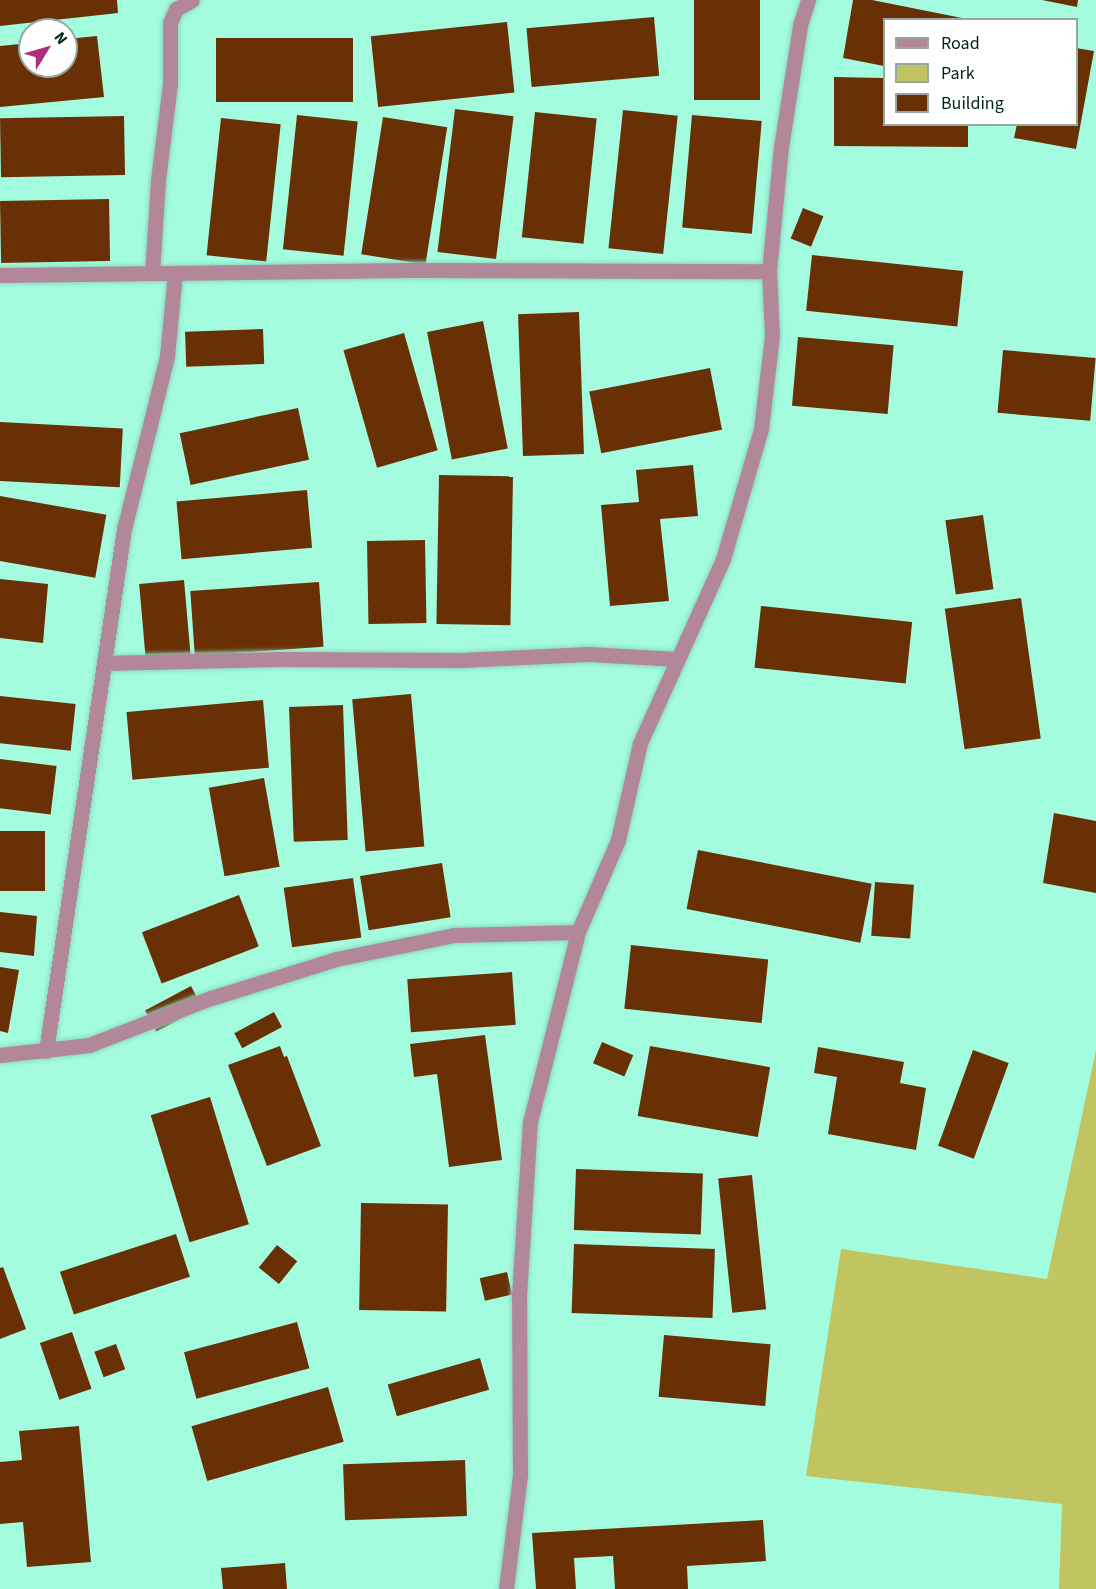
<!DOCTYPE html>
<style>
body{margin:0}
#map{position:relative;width:1096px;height:1589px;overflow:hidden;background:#a4fcde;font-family:"Source Sans 3",sans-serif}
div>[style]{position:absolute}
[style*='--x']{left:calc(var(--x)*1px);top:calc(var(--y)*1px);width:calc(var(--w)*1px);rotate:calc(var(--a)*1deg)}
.green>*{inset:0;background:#c0c461}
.building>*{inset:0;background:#693006;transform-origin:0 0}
.roads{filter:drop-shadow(0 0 2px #8ad9be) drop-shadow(0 0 2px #8ad9be)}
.minor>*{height:15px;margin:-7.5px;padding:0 7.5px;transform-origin:7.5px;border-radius:7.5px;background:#b3879a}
span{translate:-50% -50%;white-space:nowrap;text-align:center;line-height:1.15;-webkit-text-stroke:6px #fff;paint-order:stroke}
.legend{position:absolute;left:883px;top:18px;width:195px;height:108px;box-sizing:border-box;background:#fff;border:2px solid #99a7a3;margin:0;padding:8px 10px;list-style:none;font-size:18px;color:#002319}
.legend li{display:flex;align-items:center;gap:12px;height:30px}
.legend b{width:30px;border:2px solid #99a7a3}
.north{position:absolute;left:18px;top:18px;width:60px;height:60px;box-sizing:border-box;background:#fff;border:2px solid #99a7a3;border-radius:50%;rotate:53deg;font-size:16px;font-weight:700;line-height:24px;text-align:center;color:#002319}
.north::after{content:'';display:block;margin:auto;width:21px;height:27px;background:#b02d77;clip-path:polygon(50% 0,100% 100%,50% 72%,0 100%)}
</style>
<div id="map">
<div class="green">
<div style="clip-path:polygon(1096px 1050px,1096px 1589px,1059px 1589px,1062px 1504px,806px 1476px,841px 1249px,1047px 1279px)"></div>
</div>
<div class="building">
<div style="clip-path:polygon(0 0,117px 0,118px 13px,0 26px)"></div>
<div style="left:694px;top:0;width:66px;height:100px"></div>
<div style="clip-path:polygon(853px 0,872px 0,972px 20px,884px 20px,884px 66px,843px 58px)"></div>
<div style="clip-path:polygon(1042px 0,1078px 0,1077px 7px)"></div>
<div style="left:654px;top:17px;width:59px;height:128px;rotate:85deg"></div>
<div style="left:507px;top:22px;width:71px;height:137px;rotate:84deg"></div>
<div style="clip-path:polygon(97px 36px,104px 97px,0 107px,0 46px,30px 43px,30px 66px,66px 66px,66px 39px)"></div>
<div style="left:216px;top:38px;width:137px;height:64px"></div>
<div style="clip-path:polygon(1076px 48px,1094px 51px,1076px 149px,1014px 138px,1017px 124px,1076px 124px)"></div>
<div style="clip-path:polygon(834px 77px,884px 78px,884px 124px,968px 124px,968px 147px,834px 146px)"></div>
<div style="left:455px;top:109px;width:59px;height:144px;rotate:7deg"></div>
<div style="left:623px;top:110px;width:55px;height:139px;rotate:6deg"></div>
<div style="left:535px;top:112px;width:62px;height:126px;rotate:6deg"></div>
<div style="left:297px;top:115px;width:61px;height:135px;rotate:6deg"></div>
<div style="left:692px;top:115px;width:70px;height:113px;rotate:5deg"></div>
<div style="left:124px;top:116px;width:59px;height:124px;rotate:89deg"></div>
<div style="left:383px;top:117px;width:65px;height:139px;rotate:9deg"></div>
<div style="left:221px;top:118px;width:60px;height:138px;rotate:6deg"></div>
<div style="left:109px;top:199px;width:62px;height:109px;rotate:89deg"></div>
<div style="left:803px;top:208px;width:22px;height:33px;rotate:22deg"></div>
<div style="left:812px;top:255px;width:152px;height:56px;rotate:6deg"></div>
<div style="left:579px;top:312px;width:142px;height:61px;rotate:88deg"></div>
<div style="left:483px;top:321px;width:130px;height:57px;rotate:79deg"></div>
<div style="left:263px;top:329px;width:35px;height:78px;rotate:88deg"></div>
<div style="left:404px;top:333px;width:122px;height:63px;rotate:74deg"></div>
<div style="left:798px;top:337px;width:96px;height:69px;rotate:5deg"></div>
<div style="left:1003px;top:350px;width:93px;height:63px;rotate:5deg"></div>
<div style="left:710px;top:368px;width:63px;height:123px;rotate:79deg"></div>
<div style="left:298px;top:408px;width:53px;height:121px;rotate:78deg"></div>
<div style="left:0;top:422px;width:123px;height:59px;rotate:3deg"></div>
<div style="clip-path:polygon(693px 465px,698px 516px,660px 519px,669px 601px,610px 606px,601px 505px,639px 502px,636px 470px)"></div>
<div style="left:439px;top:475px;width:74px;height:149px;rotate:1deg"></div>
<div style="left:307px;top:490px;width:58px;height:131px;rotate:85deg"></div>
<div style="left:0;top:496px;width:108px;height:64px;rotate:10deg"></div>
<div style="left:983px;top:515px;width:75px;height:38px;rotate:82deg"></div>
<div style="left:425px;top:540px;width:83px;height:58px;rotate:89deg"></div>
<div style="clip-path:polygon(0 579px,48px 584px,43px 643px,0 638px)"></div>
<div style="left:184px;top:580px;width:74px;height:45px;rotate:85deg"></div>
<div style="left:319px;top:582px;width:65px;height:129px;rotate:86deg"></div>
<div style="left:1021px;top:598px;width:142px;height:77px;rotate:82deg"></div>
<div style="left:761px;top:606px;width:152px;height:62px;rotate:6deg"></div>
<div style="left:411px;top:694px;width:153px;height:59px;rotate:85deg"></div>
<div style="left:0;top:696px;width:76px;height:47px;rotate:6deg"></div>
<div style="left:263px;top:700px;width:68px;height:137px;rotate:85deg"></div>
<div style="left:343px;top:705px;width:135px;height:54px;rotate:88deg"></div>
<div style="left:0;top:759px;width:57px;height:49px;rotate:7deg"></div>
<div style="left:264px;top:778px;width:90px;height:56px;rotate:80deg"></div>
<div style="clip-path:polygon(1054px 813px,1096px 821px,1096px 893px,1043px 883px)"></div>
<div style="left:0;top:831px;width:45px;height:60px"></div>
<div style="left:698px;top:850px;width:177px;height:60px;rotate:11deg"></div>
<div style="left:442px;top:863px;width:55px;height:83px;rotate:81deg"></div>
<div style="left:353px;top:878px;width:60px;height:70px;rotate:82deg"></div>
<div style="left:875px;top:882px;width:39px;height:54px;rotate:4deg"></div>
<div style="left:239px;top:895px;width:55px;height:104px;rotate:69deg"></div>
<div style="clip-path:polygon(0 912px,37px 916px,34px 956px,0 952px)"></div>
<div style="left:631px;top:945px;width:138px;height:64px;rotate:6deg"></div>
<div style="clip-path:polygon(0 967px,19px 970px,8px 1033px,0 1031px)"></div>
<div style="left:512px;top:972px;width:53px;height:105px;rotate:86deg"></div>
<div style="left:191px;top:986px;width:24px;height:52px;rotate:62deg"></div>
<div style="left:274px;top:1012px;width:17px;height:45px;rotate:62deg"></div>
<div style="clip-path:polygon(485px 1035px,502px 1160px,449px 1167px,437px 1074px,414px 1077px,410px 1044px)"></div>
<div style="left:602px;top:1042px;width:34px;height:23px;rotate:23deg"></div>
<div style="clip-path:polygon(280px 1046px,284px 1057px,287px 1056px,321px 1146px,267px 1166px,228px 1065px)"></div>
<div style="left:650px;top:1046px;width:122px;height:71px;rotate:10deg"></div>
<div style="clip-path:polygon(818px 1047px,904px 1062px,900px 1083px,926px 1088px,916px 1150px,828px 1134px,837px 1077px,814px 1073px)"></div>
<div style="left:973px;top:1050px;width:38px;height:102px;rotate:20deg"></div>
<div style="left:210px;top:1097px;width:133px;height:62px;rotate:73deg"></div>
<div style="left:576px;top:1169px;width:127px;height:61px;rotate:2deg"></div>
<div style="left:752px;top:1175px;width:135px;height:34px;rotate:84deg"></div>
<div style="left:361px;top:1203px;width:87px;height:107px;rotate:1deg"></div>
<div style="left:176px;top:1234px;width:45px;height:122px;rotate:72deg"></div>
<div style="left:574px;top:1244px;width:141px;height:69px;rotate:2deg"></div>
<div style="left:277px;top:1245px;width:26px;height:29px;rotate:39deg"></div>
<div style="clip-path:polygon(3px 1267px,26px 1329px,0 1339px,0 1268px)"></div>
<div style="left:507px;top:1272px;width:23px;height:28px;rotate:77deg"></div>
<div style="left:297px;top:1322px;width:48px;height:117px;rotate:75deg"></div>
<div style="left:72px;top:1332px;width:60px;height:34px;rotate:71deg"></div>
<div style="left:664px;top:1335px;width:107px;height:62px;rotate:5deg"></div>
<div style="left:116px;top:1344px;width:27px;height:23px;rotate:70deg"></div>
<div style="left:480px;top:1358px;width:33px;height:96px;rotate:74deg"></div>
<div style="left:328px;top:1387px;width:57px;height:142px;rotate:74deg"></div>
<div style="clip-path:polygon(79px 1426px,91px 1562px,27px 1567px,23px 1522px,0 1524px,0 1462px,22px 1460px,19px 1431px)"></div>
<div style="left:465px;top:1460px;width:56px;height:122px;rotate:88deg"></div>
<div style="clip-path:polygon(763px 1520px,766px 1561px,687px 1566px,688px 1589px,615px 1589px,613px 1556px,574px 1558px,576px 1589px,536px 1589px,532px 1533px)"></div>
<div style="clip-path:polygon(285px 1563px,287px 1589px,223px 1589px,221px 1568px)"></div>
</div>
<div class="roads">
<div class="minor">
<div style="--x:152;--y:273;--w:93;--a:-86.3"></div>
<div style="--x:158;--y:180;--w:97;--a:-82.9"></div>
<div style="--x:170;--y:84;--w:61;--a:-90"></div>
<div style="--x:170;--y:23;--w:15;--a:-67"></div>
<div style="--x:176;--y:9;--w:18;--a:-29"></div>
<div style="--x:0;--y:275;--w:410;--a:-0.7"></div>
<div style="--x:410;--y:270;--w:359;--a:0.2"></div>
<div style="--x:104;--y:663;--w:173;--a:-1.3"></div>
<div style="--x:277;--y:659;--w:184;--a:0.3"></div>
<div style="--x:461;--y:660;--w:127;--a:-2.7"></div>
<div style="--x:588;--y:654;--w:90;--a:3.2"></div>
<div style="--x:46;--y:1051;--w:528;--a:-81.5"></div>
<div style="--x:124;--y:529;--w:178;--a:-76"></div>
<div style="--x:167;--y:356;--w:83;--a:-84.5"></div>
<div style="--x:0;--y:1055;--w:90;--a:-6.4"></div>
<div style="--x:89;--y:1045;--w:131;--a:-21.1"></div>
<div style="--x:211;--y:998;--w:131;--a:-17.3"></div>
<div style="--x:336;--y:959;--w:120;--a:-11.5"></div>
<div style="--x:454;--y:935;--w:124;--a:-1.4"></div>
<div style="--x:506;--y:1589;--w:115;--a:-83"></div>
<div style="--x:520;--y:1475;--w:179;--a:-90.3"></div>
<div style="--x:519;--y:1296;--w:174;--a:-86.4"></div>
<div style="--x:530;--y:1122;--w:196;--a:-75.8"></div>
<div style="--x:578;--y:932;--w:100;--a:-66.5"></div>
<div style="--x:618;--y:840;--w:99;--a:-77.2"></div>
<div style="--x:640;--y:743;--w:202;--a:-65.7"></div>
<div style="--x:723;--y:559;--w:135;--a:-73.7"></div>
<div style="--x:761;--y:429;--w:94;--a:-83.3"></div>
<div style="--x:772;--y:336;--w:65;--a:-92.6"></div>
<div style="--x:769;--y:271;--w:125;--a:-84.5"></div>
<div style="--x:781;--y:147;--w:123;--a:-81.1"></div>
<div style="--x:800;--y:25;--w:26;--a:-72"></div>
</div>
</div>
<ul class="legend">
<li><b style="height:8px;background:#b3879a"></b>Road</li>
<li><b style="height:16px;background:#c0c461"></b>Park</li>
<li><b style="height:16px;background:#693006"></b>Building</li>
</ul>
<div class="north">N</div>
</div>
